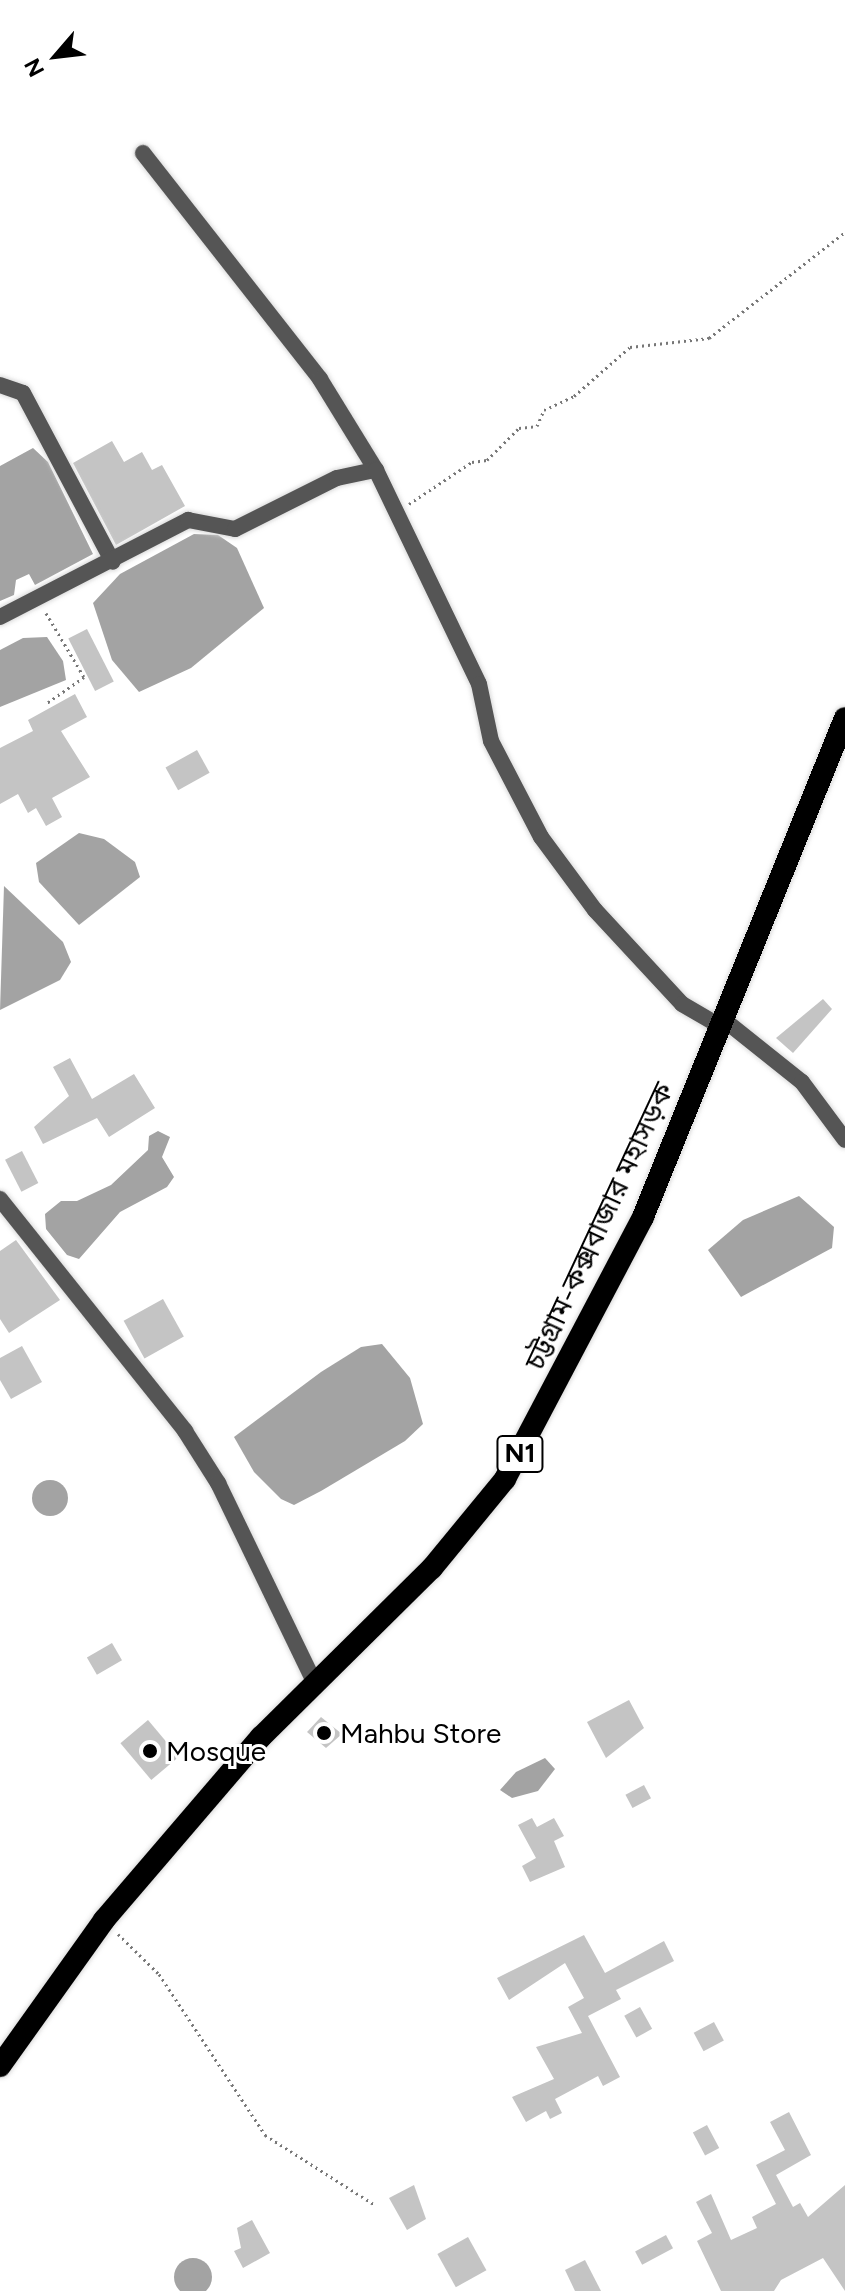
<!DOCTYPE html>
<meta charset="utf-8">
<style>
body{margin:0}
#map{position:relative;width:845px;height:2291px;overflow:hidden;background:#fff;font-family:Figtree,"Noto Sans Bengali",sans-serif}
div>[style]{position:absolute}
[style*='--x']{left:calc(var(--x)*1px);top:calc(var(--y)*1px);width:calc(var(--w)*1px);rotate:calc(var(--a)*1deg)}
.water>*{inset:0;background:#a3a3a3}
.round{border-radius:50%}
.building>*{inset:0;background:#c4c4c4;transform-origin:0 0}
.path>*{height:3px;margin-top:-1.5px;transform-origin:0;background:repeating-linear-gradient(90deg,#777 0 2px,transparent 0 6px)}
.roads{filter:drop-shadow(0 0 2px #dbdbdb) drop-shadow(0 0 2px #dbdbdb)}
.minor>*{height:16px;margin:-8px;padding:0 8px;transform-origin:8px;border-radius:8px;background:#555}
.trunk>*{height:22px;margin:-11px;padding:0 11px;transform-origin:11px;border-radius:11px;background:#000}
.dots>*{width:22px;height:22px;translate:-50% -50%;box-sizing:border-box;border:4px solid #fff;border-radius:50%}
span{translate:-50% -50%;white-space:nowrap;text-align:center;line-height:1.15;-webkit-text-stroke:6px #fff;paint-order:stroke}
.shield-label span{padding:2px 6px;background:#fff;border:2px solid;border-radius:6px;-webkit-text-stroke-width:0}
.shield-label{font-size:26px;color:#000;font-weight:700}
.street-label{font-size:28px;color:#000}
.poi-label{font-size:28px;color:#000}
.left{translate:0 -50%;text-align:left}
.north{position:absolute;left:16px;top:16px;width:80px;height:80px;-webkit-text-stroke:6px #fff;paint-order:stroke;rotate:242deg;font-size:22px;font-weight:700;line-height:32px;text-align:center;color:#000}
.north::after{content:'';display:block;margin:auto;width:28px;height:36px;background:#000;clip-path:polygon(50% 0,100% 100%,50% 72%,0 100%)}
</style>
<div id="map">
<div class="water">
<div style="clip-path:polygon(33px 448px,48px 462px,93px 554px,35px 585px,29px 574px,16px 580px,14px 595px,0 601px,0 466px)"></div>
<div style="clip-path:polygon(194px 534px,218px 535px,237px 548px,264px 608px,191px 668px,139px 692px,112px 660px,93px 603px,120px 574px)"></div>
<div style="clip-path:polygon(47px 637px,63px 661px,66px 680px,0 707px,0 650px,23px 638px)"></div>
<div style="clip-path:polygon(79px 833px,104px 839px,135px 862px,140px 877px,79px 925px,39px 882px,36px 863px)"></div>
<div style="clip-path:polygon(4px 886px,63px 942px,71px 962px,60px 980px,0 1010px)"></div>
<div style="clip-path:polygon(158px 1131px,170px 1137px,162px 1157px,174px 1177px,167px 1187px,120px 1212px,79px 1259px,67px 1255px,46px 1229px,45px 1214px,61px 1201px,77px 1201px,111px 1185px,148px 1150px,149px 1136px)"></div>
<div style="clip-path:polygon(799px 1196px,834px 1227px,832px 1248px,741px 1297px,708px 1250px,743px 1220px)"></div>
<div style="clip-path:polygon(382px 1344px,410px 1378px,423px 1424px,405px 1441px,321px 1491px,294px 1505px,281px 1499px,254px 1472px,234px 1437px,321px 1372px,361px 1347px)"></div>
<div class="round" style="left:32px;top:1480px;width:36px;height:36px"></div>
<div style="clip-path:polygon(545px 1758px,555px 1769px,538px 1791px,512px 1798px,500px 1790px,516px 1772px)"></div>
<div class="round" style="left:174px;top:2258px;width:38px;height:38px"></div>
</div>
<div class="building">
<div style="clip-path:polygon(112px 441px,124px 462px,142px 452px,152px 470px,162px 465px,185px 506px,116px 545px,73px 463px)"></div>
<div style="left:87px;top:629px;width:59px;height:21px;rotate:63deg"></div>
<div style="clip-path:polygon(75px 694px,87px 717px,61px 731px,90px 777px,52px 798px,62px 817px,46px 826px,36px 808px,28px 813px,18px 794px,0 804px,0 748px,33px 731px,28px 720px)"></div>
<div style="left:197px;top:750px;width:26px;height:36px;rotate:61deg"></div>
<div style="clip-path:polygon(823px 999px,832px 1009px,793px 1053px,776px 1038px)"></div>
<div style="clip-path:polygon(70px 1058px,92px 1099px,134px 1074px,155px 1108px,109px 1137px,97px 1118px,43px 1144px,34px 1127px,69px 1096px,53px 1067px)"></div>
<div style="left:22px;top:1151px;width:36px;height:19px;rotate:63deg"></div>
<div style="clip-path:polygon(16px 1240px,60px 1300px,9px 1333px,0 1319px,0 1251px)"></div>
<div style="left:163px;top:1299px;width:43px;height:45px;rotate:61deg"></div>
<div style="clip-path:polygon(22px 1346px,42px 1382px,11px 1399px,0 1380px,0 1358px)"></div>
<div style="left:112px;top:1643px;width:20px;height:29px;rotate:60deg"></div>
<div style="clip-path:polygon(629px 1700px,644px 1728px,606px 1758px,587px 1722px)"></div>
<div style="clip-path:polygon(321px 1717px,342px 1734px,326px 1748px,307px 1732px)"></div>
<div style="left:148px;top:1720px;width:48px;height:36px;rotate:50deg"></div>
<div style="left:644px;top:1785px;width:15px;height:21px;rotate:62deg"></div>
<div style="clip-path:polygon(532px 1818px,537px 1827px,554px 1818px,564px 1836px,554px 1841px,565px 1867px,530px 1882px,522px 1866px,536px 1858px,518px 1825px)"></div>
<div style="clip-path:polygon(584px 1935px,605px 1973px,664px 1941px,674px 1961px,616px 1990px,621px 1999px,588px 2016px,620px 2077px,603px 2086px,598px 2076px,555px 2099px,562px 2113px,550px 2119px,546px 2111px,526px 2122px,512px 2097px,554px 2079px,536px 2047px,582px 2033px,568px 2007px,584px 1998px,565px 1963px,509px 2000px,497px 1978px)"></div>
<div style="left:640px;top:2007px;width:25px;height:18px;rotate:61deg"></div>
<div style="left:714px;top:2022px;width:21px;height:23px;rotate:62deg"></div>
<div style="clip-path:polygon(789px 2112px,811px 2155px,776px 2175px,793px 2207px,800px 2203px,808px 2217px,845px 2185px,845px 2291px,823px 2258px,781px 2280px,774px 2291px,721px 2291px,697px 2241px,712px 2233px,696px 2202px,711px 2194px,731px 2240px,757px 2228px,752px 2217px,776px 2204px,756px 2165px,785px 2150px,770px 2122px)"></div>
<div style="left:707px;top:2125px;width:26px;height:16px;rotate:62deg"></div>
<div style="clip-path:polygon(414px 2185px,426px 2219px,407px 2230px,389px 2198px)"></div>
<div style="clip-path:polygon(252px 2220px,270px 2253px,243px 2268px,234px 2251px,241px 2248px,237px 2228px)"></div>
<div style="left:666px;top:2235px;width:15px;height:35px;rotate:62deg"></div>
<div style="left:468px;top:2237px;width:38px;height:35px;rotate:61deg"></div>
<div style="clip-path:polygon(585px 2260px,601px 2291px,575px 2291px,565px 2270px)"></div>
</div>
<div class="path">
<div style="--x:409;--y:504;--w:76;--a:-33.7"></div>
<div style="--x:472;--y:462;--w:15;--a:-8"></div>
<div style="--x:487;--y:460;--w:45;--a:-45"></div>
<div style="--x:519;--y:428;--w:18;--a:-6"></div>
<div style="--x:537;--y:426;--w:17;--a:-66"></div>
<div style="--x:544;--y:410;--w:33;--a:-25"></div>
<div style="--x:574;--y:396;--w:74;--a:-41.2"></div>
<div style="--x:630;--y:347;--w:80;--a:-6.5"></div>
<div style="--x:709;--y:338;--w:172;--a:-37.9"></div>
<div style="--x:46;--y:613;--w:74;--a:59.3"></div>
<div style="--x:84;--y:677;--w:45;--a:144.9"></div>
<div style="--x:118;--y:1934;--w:57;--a:44.3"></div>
<div style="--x:159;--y:1974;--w:193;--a:56.6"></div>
<div style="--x:265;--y:2135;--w:130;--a:32.5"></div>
</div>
<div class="roads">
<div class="minor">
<div style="--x:143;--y:153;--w:287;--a:51.9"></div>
<div style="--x:320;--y:379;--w:107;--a:58.4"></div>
<div style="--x:0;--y:385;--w:24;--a:19"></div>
<div style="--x:23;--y:393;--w:191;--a:62"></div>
<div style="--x:0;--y:617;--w:212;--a:-27.3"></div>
<div style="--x:188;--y:520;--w:48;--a:10.8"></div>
<div style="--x:235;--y:529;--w:114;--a:-26.6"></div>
<div style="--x:337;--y:478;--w:40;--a:-12"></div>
<div style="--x:376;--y:470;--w:237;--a:64.3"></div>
<div style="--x:479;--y:684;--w:58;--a:78.1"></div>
<div style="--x:491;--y:741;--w:108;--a:62.5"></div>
<div style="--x:541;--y:837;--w:91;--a:53.5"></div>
<div style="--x:595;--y:910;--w:128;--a:47.2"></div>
<div style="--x:682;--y:1004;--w:44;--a:30.1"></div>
<div style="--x:723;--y:1019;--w:101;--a:38.6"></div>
<div style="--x:802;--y:1082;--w:72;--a:53.4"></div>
<div style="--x:0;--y:1199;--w:297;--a:51.4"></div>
<div style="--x:185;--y:1431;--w:62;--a:57.6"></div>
<div style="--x:218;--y:1483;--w:223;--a:64.2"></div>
</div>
<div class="trunk">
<div style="--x:0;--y:2066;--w:179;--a:-54.5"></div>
<div style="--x:104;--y:1920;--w:241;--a:-49.4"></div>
<div style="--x:261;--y:1737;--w:240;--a:-44.7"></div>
<div style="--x:432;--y:1568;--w:115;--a:-50.6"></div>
<div style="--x:505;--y:1479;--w:296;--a:-62.2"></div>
<div style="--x:643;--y:1217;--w:538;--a:-67.96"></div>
</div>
</div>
<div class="dots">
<div style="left:324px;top:1733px;background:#000"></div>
<div style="left:150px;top:1751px;background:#000"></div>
</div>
<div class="shield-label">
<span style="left:520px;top:1454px">N1</span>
</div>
<div class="street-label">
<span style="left:599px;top:1226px;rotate:-65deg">চট্টগ্রাম-কক্সবাজার মহাসড়ক</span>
</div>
<div class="poi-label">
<span class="left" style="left:340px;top:1733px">Mahbu Store</span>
<span class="left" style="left:166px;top:1751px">Mosque</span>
</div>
<div class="north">N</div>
</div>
